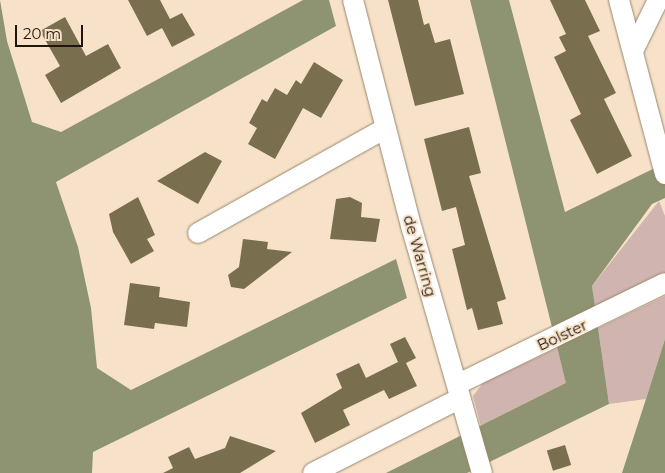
<!DOCTYPE html>
<style>
body{margin:0}
#map{position:relative;width:665px;height:473px;overflow:hidden;background:#f7e2c9;font-family:Montserrat,sans-serif}
div>[style]{position:absolute}
[style*='--x']{left:calc(var(--x)*1px);top:calc(var(--y)*1px);width:calc(var(--w)*1px);rotate:calc(var(--a)*1deg)}
.green>*{inset:0;background:#d0b4af}
.water>*{inset:0;background:#8e9371}
.building>*{inset:0;background:#796f4f;transform-origin:0 0}
.roads{filter:drop-shadow(0 0 1px #98856e) drop-shadow(0 0 1px #98856e)}
.street>*{height:20px;margin:-10px;padding:0 10px;transform-origin:10px;border-radius:10px;background:#fff}
span{translate:-50% -50%;white-space:nowrap;text-align:center;line-height:1.15;-webkit-text-stroke:4px #f7e2c9;paint-order:stroke}
.street-label{font-size:15px;color:#1d160d}
.scale{position:absolute;left:15px;top:25px;width:68px;height:22px;box-sizing:border-box;border:2px solid #1d160d;border-top:0;padding-left:6px;font-size:15px;line-height:18px;white-space:nowrap;color:#1d160d;-webkit-text-stroke:4px #f7e2c9;paint-order:stroke}
</style>
<div id="map">
<div class="green">
<div style="clip-path:polygon(659px 201px,665px 216px,665px 278px,595px 310px,592px 286px)"></div>
<div style="clip-path:polygon(665px 296px,665px 339px,646px 399px,609px 404px,598px 328px)"></div>
<div style="clip-path:polygon(557px 348px,567px 384px,481px 426px,473px 396px,483px 383px)"></div>
</div>
<div class="water">
<div style="clip-path:polygon(0 0,7px 41px,32px 122px,61px 132px,303px 0,329px 0,336px 26px,56px 182px,78px 247px,91px 308px,97px 368px,131px 390px,396px 259px,407px 298px,93px 452px,92px 473px,0 473px)"></div>
<div style="clip-path:polygon(470px 0,509px 0,565px 212px,665px 163px,665px 198px,652px 204px,592px 286px,609px 404px,467px 473px,386px 473px,566px 383px)"></div>
<div style="clip-path:polygon(665px 339px,665px 473px,622px 473px,646px 399px)"></div>
</div>
<div class="building">
<div style="clip-path:polygon(128px 0,160px 0,170px 19px,182px 13px,195px 35px,172px 47px,162px 28px,147px 36px)"></div>
<div style="clip-path:polygon(388px 0,418px 0,424px 25px,429px 23px,435px 43px,450px 39px,464px 94px,415px 106px)"></div>
<div style="clip-path:polygon(550px 0,585px 0,600px 31px,588px 36px,616px 93px,604px 99px,632px 156px,597px 174px,570px 120px,581px 114px,554px 57px,566px 51px,559px 37px,566px 34px)"></div>
<div style="clip-path:polygon(65px 17px,86px 56px,108px 44px,121px 68px,61px 103px,45px 75px,60px 66px,40px 31px)"></div>
<div style="clip-path:polygon(314px 62px,343px 80px,321px 118px,303px 108px,275px 159px,248px 144px,257px 128px,249px 123px,262px 99px,267px 102px,275px 88px,287px 95px,296px 80px,301px 84px)"></div>
<div style="clip-path:polygon(469px 127px,481px 173px,469px 176px,506px 299px,497px 302px,503px 324px,478px 330px,472px 308px,467px 310px,452px 249px,465px 245px,456px 207px,442px 211px,424px 139px)"></div>
<div style="clip-path:polygon(205px 152px,222px 161px,198px 204px,157px 181px)"></div>
<div style="clip-path:polygon(138px 197px,155px 235px,147px 239px,154px 251px,131px 264px,113px 232px,109px 214px)"></div>
<div style="clip-path:polygon(350px 197px,362px 203px,361px 217px,380px 219px,376px 242px,330px 239px,336px 199px)"></div>
<div style="clip-path:polygon(243px 239px,268px 242px,267px 249px,292px 252px,244px 289px,231px 287px,228px 275px,239px 267px)"></div>
<div style="clip-path:polygon(130px 283px,160px 287px,159px 297px,190px 302px,187px 327px,155px 323px,154px 329px,124px 325px)"></div>
<div style="clip-path:polygon(405px 337px,416px 358px,406px 363px,417px 386px,389px 399px,384px 390px,343px 410px,350px 425px,315px 443px,301px 413px,342px 388px,336px 374px,359px 363px,366px 378px,398px 362px,390px 344px)"></div>
<div style="clip-path:polygon(230px 436px,276px 451px,240px 473px,163px 473px,173px 468px,168px 457px,189px 447px,195px 459px,225px 448px)"></div>
<div style="left:565px;top:445px;width:21px;height:19px;rotate:73deg"></div>
</div>
<div class="roads">
<div class="street">
<div style="--x:353;--y:0;--w:236;--a:75.6"></div>
<div style="--x:412;--y:229;--w:254;--a:74"></div>
<div style="--x:619;--y:0;--w:180;--a:75.2"></div>
<div style="--x:633;--y:51;--w:57;--a:-63.9"></div>
<div style="--x:198;--y:233;--w:215;--a:-29.2"></div>
<div style="--x:458;--y:384;--w:230;--a:-26"></div>
<div style="--x:313;--y:473;--w:164;--a:-26.9"></div>
</div>
</div>
<div class="street-label">
<span style="left:420px;top:256px;rotate:74deg">de Warring</span>
<span style="left:562px;top:335px;rotate:-25deg">Bolster</span>
</div>
<div class="scale">20 m</div>
</div>
